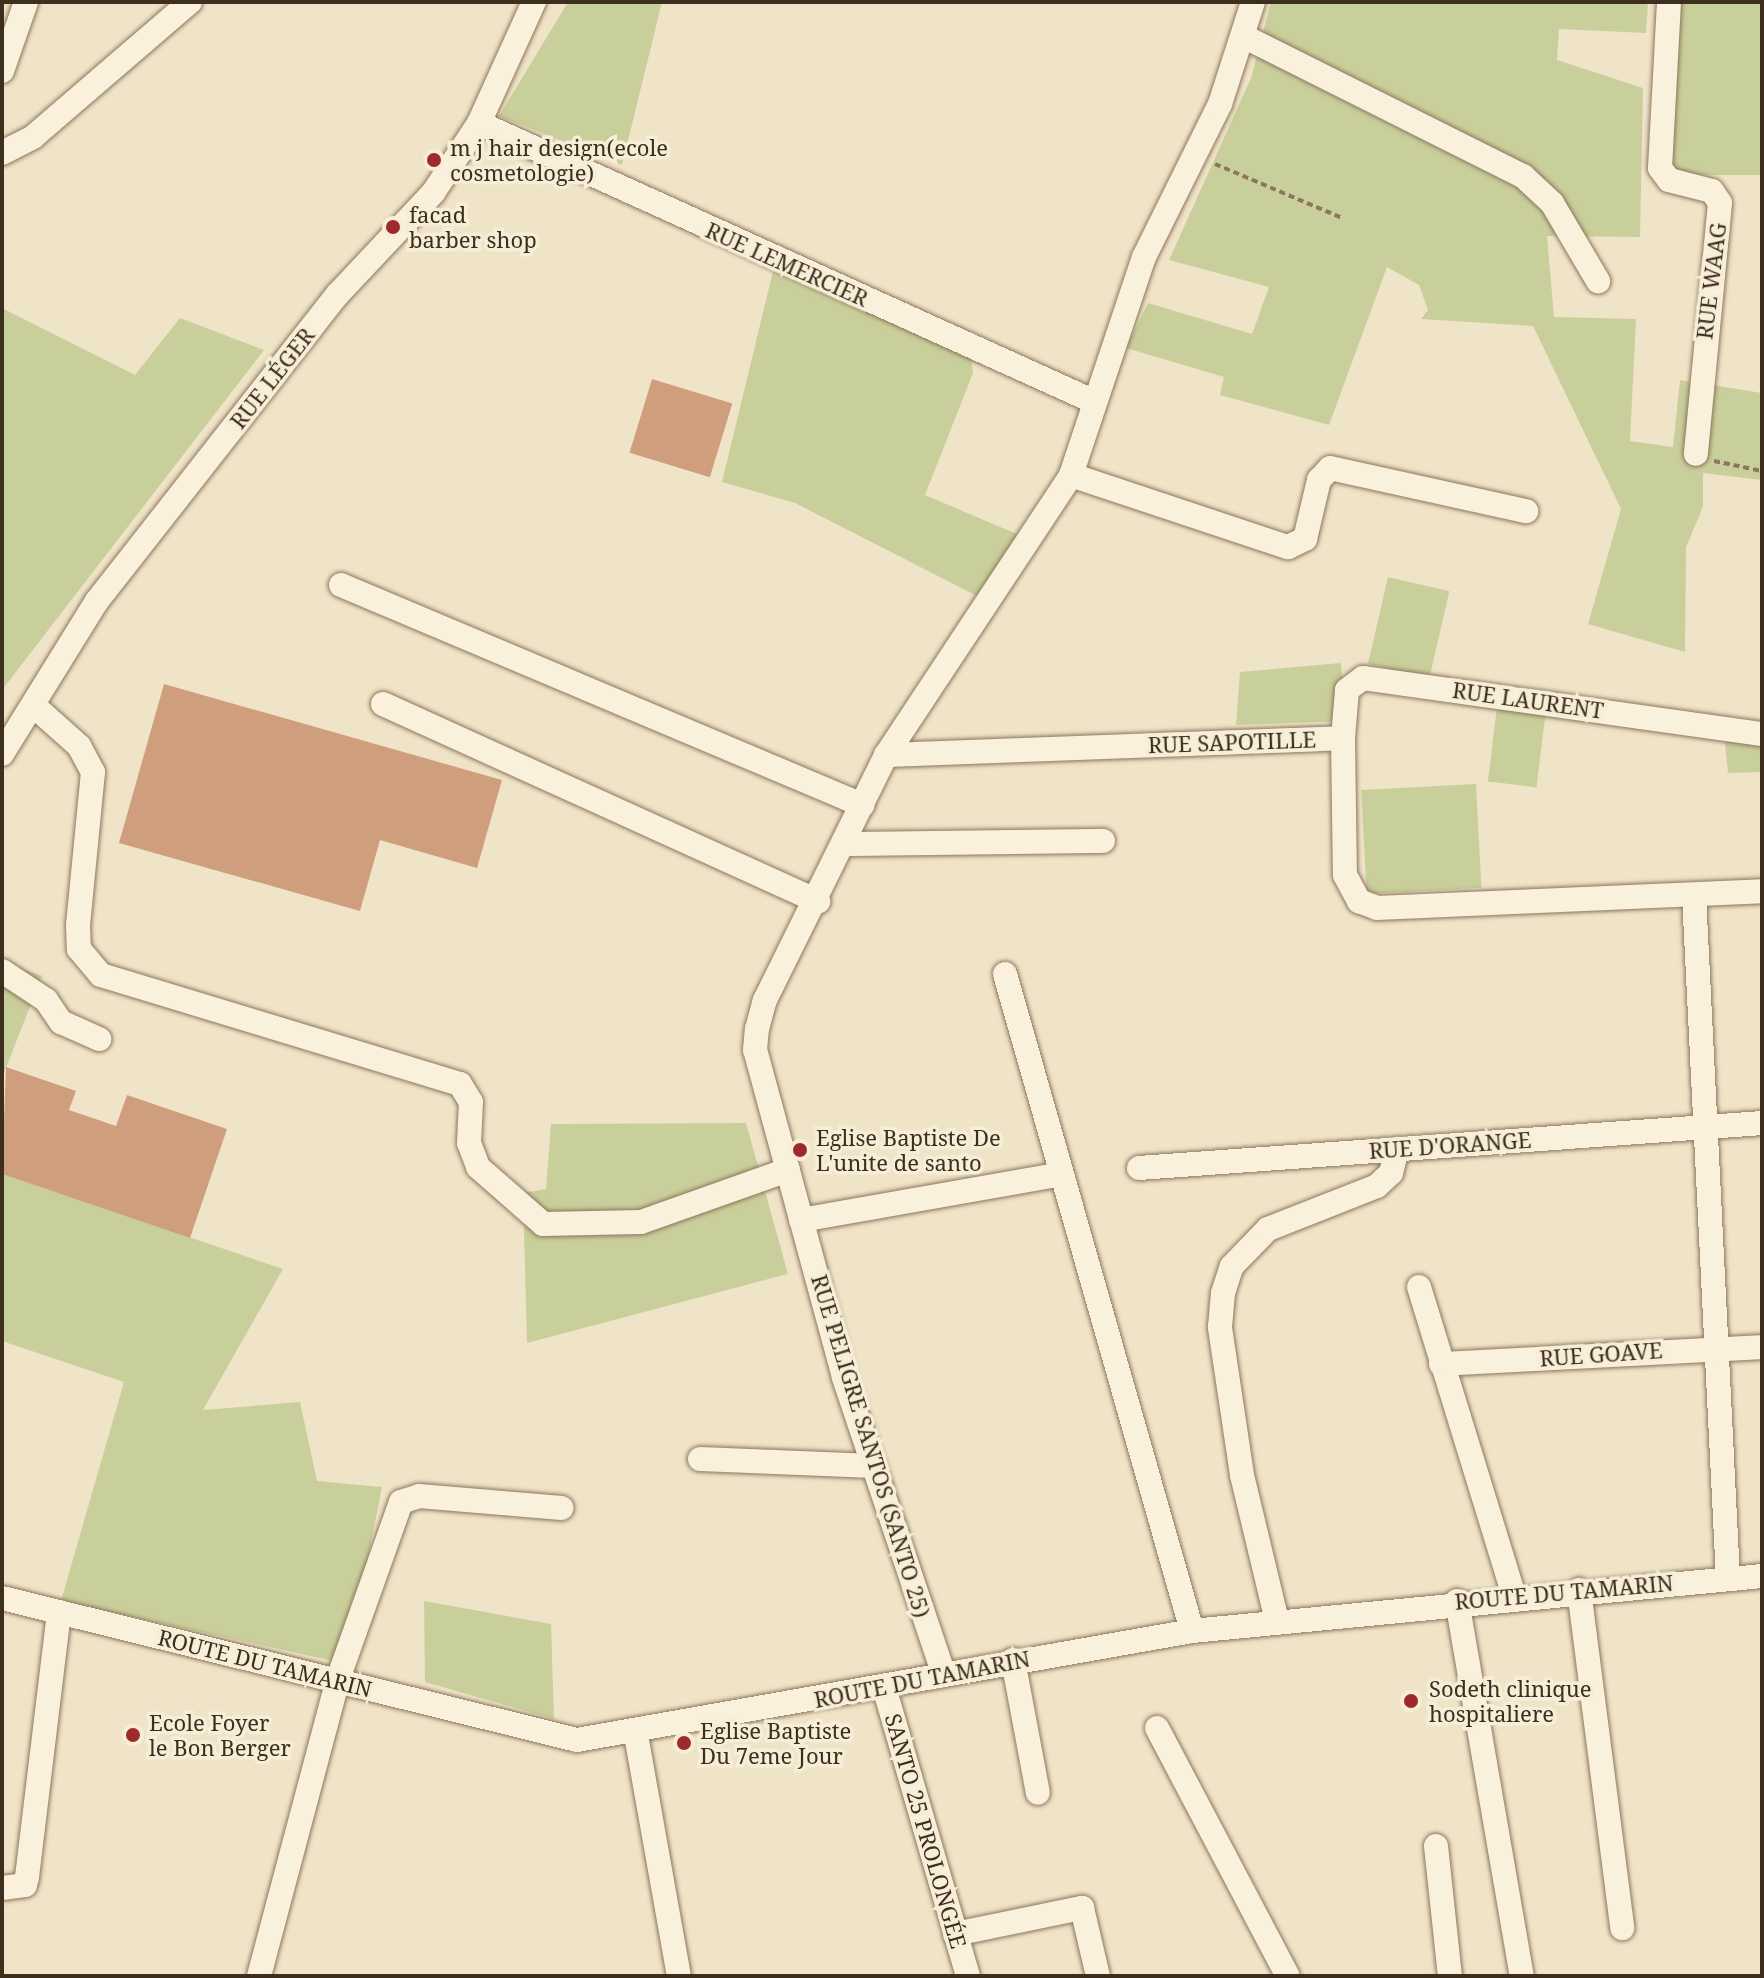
<!DOCTYPE html>
<meta charset="utf-8">
<style>
body{margin:0}
#map{position:relative;width:1764px;height:1978px;overflow:hidden;background:#f0e4c8;font-family:"Noto Serif",serif}
div>[style]{position:absolute}
[style*='--x']{left:calc(var(--x)*1px);top:calc(var(--y)*1px);width:calc(var(--w)*1px);rotate:calc(var(--a)*1deg)}
.green>*{inset:0;background:#c9cf9b;transform-origin:0 0}
.building>*{inset:0;background:#cf9f7d;transform-origin:0 0}
.path>*{height:4px;margin-top:-2px;transform-origin:0;background:repeating-linear-gradient(90deg,#8d765c 0 6px,transparent 0 10px)}
.roads{filter:drop-shadow(0 0 2px #8d765c) drop-shadow(0 0 2px #8d765c)}
.minor>*{height:24px;margin:-12px;padding:0 12px;transform-origin:12px;border-radius:12px;background:#faf1dc}
.dots>*{width:22px;height:22px;translate:-50% -50%;box-sizing:border-box;border:4px solid #f7eed8;border-radius:50%}
span{translate:-50% -50%;white-space:nowrap;text-align:center;line-height:1.15;-webkit-text-stroke:7px #f7eed8;paint-order:stroke}
.poi-label{font-size:22px;color:#3d2e20}
.left{translate:0 -50%;text-align:left}
.street-label{font-size:22px;color:#3d2e20}
.frame{position:absolute;inset:0;border:4px solid #3d2e20;pointer-events:none}
</style>
<div id="map">
<div class="green">
<div style="clip-path:polygon(568px 2px,662px 2px,622px 165px,499px 116px)"></div>
<div style="clip-path:polygon(1271px 2px,1648px 2px,1646px 33px,1559px 29px,1557px 60px,1643px 88px,1640px 237px,1547px 236px,1554px 317px,1636px 319px,1630px 441px,1673px 447px,1680px 380px,1762px 393px,1762px 480px,1703px 473px,1703px 507px,1686px 547px,1685px 652px,1588px 624px,1621px 509px,1533px 326px,1421px 319px,1428px 310px,1419px 285px,1387px 267px,1329px 425px,1220px 395px,1224px 377px,1126px 348px,1148px 303px,1252px 334px,1269px 287px,1169px 260px,1251px 78px)"></div>
<div style="left:1670px;top:2px;width:92px;height:173px"></div>
<div style="clip-path:polygon(775px 263px,971px 357px,973px 373px,925px 495px,1019px 535px,977px 596px,795px 503px,722px 482px)"></div>
<div style="clip-path:polygon(2px 308px,135px 375px,180px 318px,264px 350px,2px 690px)"></div>
<div style="left:1388px;top:577px;width:63px;height:89px;rotate:13deg"></div>
<div style="clip-path:polygon(1341px 663px,1345px 721px,1236px 725px,1240px 672px)"></div>
<div style="left:1497px;top:707px;width:49px;height:75px;rotate:7deg"></div>
<div style="clip-path:polygon(1724px 733px,1762px 735px,1762px 772px,1728px 773px)"></div>
<div style="left:1476px;top:784px;width:104px;height:115px;rotate:87deg"></div>
<div style="clip-path:polygon(2px 961px,42px 976px,2px 1078px)"></div>
<div style="clip-path:polygon(746px 1123px,788px 1274px,527px 1343px,523px 1193px,546px 1189px,551px 1124px)"></div>
<div style="clip-path:polygon(2px 1174px,283px 1269px,203px 1410px,300px 1402px,317px 1481px,382px 1487px,347px 1664px,61px 1601px,124px 1382px,2px 1341px)"></div>
<div style="clip-path:polygon(424px 1601px,551px 1624px,554px 1719px,425px 1682px)"></div>
</div>
<div class="building">
<div style="left:652px;top:379px;width:84px;height:77px;rotate:17deg"></div>
<div style="clip-path:polygon(164px 684px,502px 780px,477px 868px,380px 840px,360px 911px,119px 843px)"></div>
<div style="clip-path:polygon(6px 1067px,76px 1091px,69px 1110px,116px 1126px,127px 1095px,227px 1129px,190px 1238px,2px 1174px)"></div>
</div>
<div class="path">
<div style="--x:1215;--y:164;--w:138;--a:23"></div>
<div style="--x:1714;--y:461;--w:49;--a:11.8"></div>
</div>
<div class="roads">
<div class="minor">
<div style="--x:1669;--y:2;--w:166;--a:93.1"></div>
<div style="--x:1660;--y:168;--w:15;--a:53"></div>
<div style="--x:1669;--y:180;--w:44;--a:14.3"></div>
<div style="--x:1712;--y:191;--w:14;--a:56"></div>
<div style="--x:1720;--y:203;--w:252;--a:95.5"></div>
<div style="--x:1247;--y:38;--w:309;--a:26.6"></div>
<div style="--x:1523;--y:176;--w:40;--a:43"></div>
<div style="--x:1552;--y:203;--w:91;--a:59.5"></div>
<div style="--x:2;--y:71;--w:73;--a:-70.8"></div>
<div style="--x:479;--y:123;--w:676;--a:24.37"></div>
<div style="--x:2;--y:153;--w:35;--a:-27"></div>
<div style="--x:33;--y:137;--w:207;--a:-40.7"></div>
<div style="--x:1071;--y:475;--w:229;--a:18.4"></div>
<div style="--x:1288;--y:547;--w:19;--a:-25"></div>
<div style="--x:1305;--y:539;--w:61;--a:-76.7"></div>
<div style="--x:1319;--y:480;--w:16;--a:-47"></div>
<div style="--x:1330;--y:468;--w:201;--a:12.4"></div>
<div style="--x:341;--y:585;--w:566;--a:22.89"></div>
<div style="--x:383;--y:704;--w:478;--a:24.4"></div>
<div style="--x:33;--y:705;--w:62;--a:41.7"></div>
<div style="--x:79;--y:746;--w:30;--a:62"></div>
<div style="--x:93;--y:772;--w:154;--a:95.6"></div>
<div style="--x:78;--y:925;--w:24;--a:88"></div>
<div style="--x:79;--y:949;--w:34;--a:50"></div>
<div style="--x:101;--y:975;--w:375;--a:16.9"></div>
<div style="--x:460;--y:1084;--w:21;--a:59"></div>
<div style="--x:471;--y:1102;--w:41;--a:92.8"></div>
<div style="--x:469;--y:1143;--w:26;--a:69"></div>
<div style="--x:478;--y:1167;--w:86;--a:41.2"></div>
<div style="--x:543;--y:1224;--w:98;--a:-1.2"></div>
<div style="--x:641;--y:1222;--w:156;--a:-19.5"></div>
<div style="--x:1343;--y:738;--w:48;--a:-85.2"></div>
<div style="--x:1347;--y:690;--w:20;--a:-37"></div>
<div style="--x:1363;--y:678;--w:403;--a:8"></div>
<div style="--x:2;--y:754;--w:180;--a:-58.2"></div>
<div style="--x:97;--y:601;--w:390;--a:-51.9"></div>
<div style="--x:338;--y:294;--w:139;--a:-46.8"></div>
<div style="--x:433;--y:193;--w:84;--a:-56.7"></div>
<div style="--x:479;--y:123;--w:133;--a:-65.6"></div>
<div style="--x:886;--y:755;--w:457;--a:-2.1"></div>
<div style="--x:1343;--y:738;--w:137;--a:89.2"></div>
<div style="--x:1345;--y:875;--w:30;--a:62"></div>
<div style="--x:1359;--y:901;--w:19;--a:21"></div>
<div style="--x:1377;--y:908;--w:385;--a:-2.5"></div>
<div style="--x:844;--y:844;--w:259;--a:-0.7"></div>
<div style="--x:1694;--y:895;--w:683;--a:87.15"></div>
<div style="--x:2;--y:971;--w:53;--a:33.4"></div>
<div style="--x:46;--y:1000;--w:27;--a:56"></div>
<div style="--x:61;--y:1022;--w:42;--a:24.1"></div>
<div style="--x:1005;--y:974;--w:683;--a:74.11"></div>
<div style="--x:1139;--y:1168;--w:625;--a:-4.13"></div>
<div style="--x:801;--y:1220;--w:264;--a:-10"></div>
<div style="--x:1419;--y:1287;--w:323;--a:72.9"></div>
<div style="--x:1441;--y:1364;--w:321;--a:-3"></div>
<div style="--x:700;--y:1459;--w:174;--a:2.3"></div>
<div style="--x:1579;--y:1590;--w:341;--a:82.7"></div>
<div style="--x:2;--y:1598;--w:592;--a:13.87"></div>
<div style="--x:577;--y:1740;--w:625;--a:-10.05"></div>
<div style="--x:1192;--y:1631;--w:573;--a:-5.51"></div>
<div style="--x:1457;--y:1601;--w:381;--a:80.2"></div>
<div style="--x:1277;--y:1621;--w:150;--a:-103.5"></div>
<div style="--x:1242;--y:1475;--w:150;--a:-98.5"></div>
<div style="--x:1220;--y:1327;--w:34;--a:-85"></div>
<div style="--x:1223;--y:1293;--w:28;--a:-72"></div>
<div style="--x:1232;--y:1266;--w:52;--a:-45.8"></div>
<div style="--x:1268;--y:1229;--w:117;--a:-21.5"></div>
<div style="--x:1377;--y:1186;--w:19;--a:-43"></div>
<div style="--x:1391;--y:1173;--w:25;--a:-76"></div>
<div style="--x:1013;--y:1660;--w:135;--a:79.4"></div>
<div style="--x:943;--y:1672;--w:311;--a:-108.6"></div>
<div style="--x:844;--y:1377;--w:339;--a:-105.2"></div>
<div style="--x:755;--y:1050;--w:21;--a:-85"></div>
<div style="--x:757;--y:1029;--w:30;--a:-75"></div>
<div style="--x:765;--y:1000;--w:273;--a:-63.7"></div>
<div style="--x:886;--y:755;--w:336;--a:-56.5"></div>
<div style="--x:1071;--y:475;--w:230;--a:-71.5"></div>
<div style="--x:1144;--y:257;--w:171;--a:-63.6"></div>
<div style="--x:1220;--y:104;--w:107;--a:-72.1"></div>
<div style="--x:884;--y:1687;--w:301;--a:73.8"></div>
<div style="--x:1157;--y:1728;--w:280;--a:62.2"></div>
<div style="--x:636;--y:1735;--w:245;--a:79.9"></div>
<div style="--x:1436;--y:1846;--w:131;--a:83.9"></div>
<div style="--x:2;--y:1888;--w:23;--a:-7"></div>
<div style="--x:25;--y:1885;--w:8;--a:-76"></div>
<div style="--x:27;--y:1877;--w:267;--a:-83.1"></div>
<div style="--x:955;--y:1934;--w:130;--a:-11.6"></div>
<div style="--x:1082;--y:1908;--w:70;--a:76.8"></div>
<div style="--x:259;--y:1976;--w:307;--a:-75.1"></div>
<div style="--x:338;--y:1679;--w:188;--a:-70.4"></div>
<div style="--x:401;--y:1502;--w:19;--a:-18"></div>
<div style="--x:419;--y:1496;--w:143;--a:4.8"></div>
</div>
</div>
<div class="dots">
<div style="left:434px;top:160px;background:#9e2a2b"></div>
<div style="left:393px;top:227px;background:#9e2a2b"></div>
<div style="left:800px;top:1150px;background:#9e2a2b"></div>
<div style="left:1411px;top:1701px;background:#9e2a2b"></div>
<div style="left:133px;top:1735px;background:#9e2a2b"></div>
<div style="left:684px;top:1743px;background:#9e2a2b"></div>
</div>
<div class="poi-label">
<span class="left" style="left:450px;top:160px">m j hair design(ecole<br>cosmetologie)</span>
<span class="left" style="left:409px;top:227px">facad<br>barber shop</span>
<span class="left" style="left:816px;top:1150px">Eglise Baptiste De<br>L'unite de santo</span>
<span class="left" style="left:1429px;top:1701px">Sodeth clinique<br>hospitaliere</span>
<span class="left" style="left:149px;top:1735px">Ecole Foyer<br>le Bon Berger</span>
<span class="left" style="left:700px;top:1743px">Eglise Baptiste<br>Du 7eme Jour</span>
</div>
<div class="street-label">
<span style="left:787px;top:264px;rotate:24deg">RUE LEMERCIER</span>
<span style="left:1711px;top:281px;rotate:-83deg">RUE WAAG</span>
<span style="left:272px;top:378px;rotate:-52deg">RUE LÉGER</span>
<span style="left:1528px;top:700px;rotate:8deg">RUE LAURENT</span>
<span style="left:1232px;top:742px;rotate:-2deg">RUE SAPOTILLE</span>
<span style="left:1450px;top:1145px;rotate:-4deg">RUE D'ORANGE</span>
<span style="left:1601px;top:1354px;rotate:-4deg">RUE GOAVE</span>
<span style="left:871px;top:1446px;rotate:73deg">RUE PELIGRE SANTOS (SANTO 25)</span>
<span style="left:1564px;top:1592px;rotate:-5deg">ROUTE DU TAMARIN</span>
<span style="left:265px;top:1663px;rotate:14deg">ROUTE DU TAMARIN</span>
<span style="left:922px;top:1679px;rotate:-11deg">ROUTE DU TAMARIN</span>
<span style="left:926px;top:1831px;rotate:74deg">SANTO 25 PROLONGÉE</span>
</div>
<div class="frame"></div>
</div>
